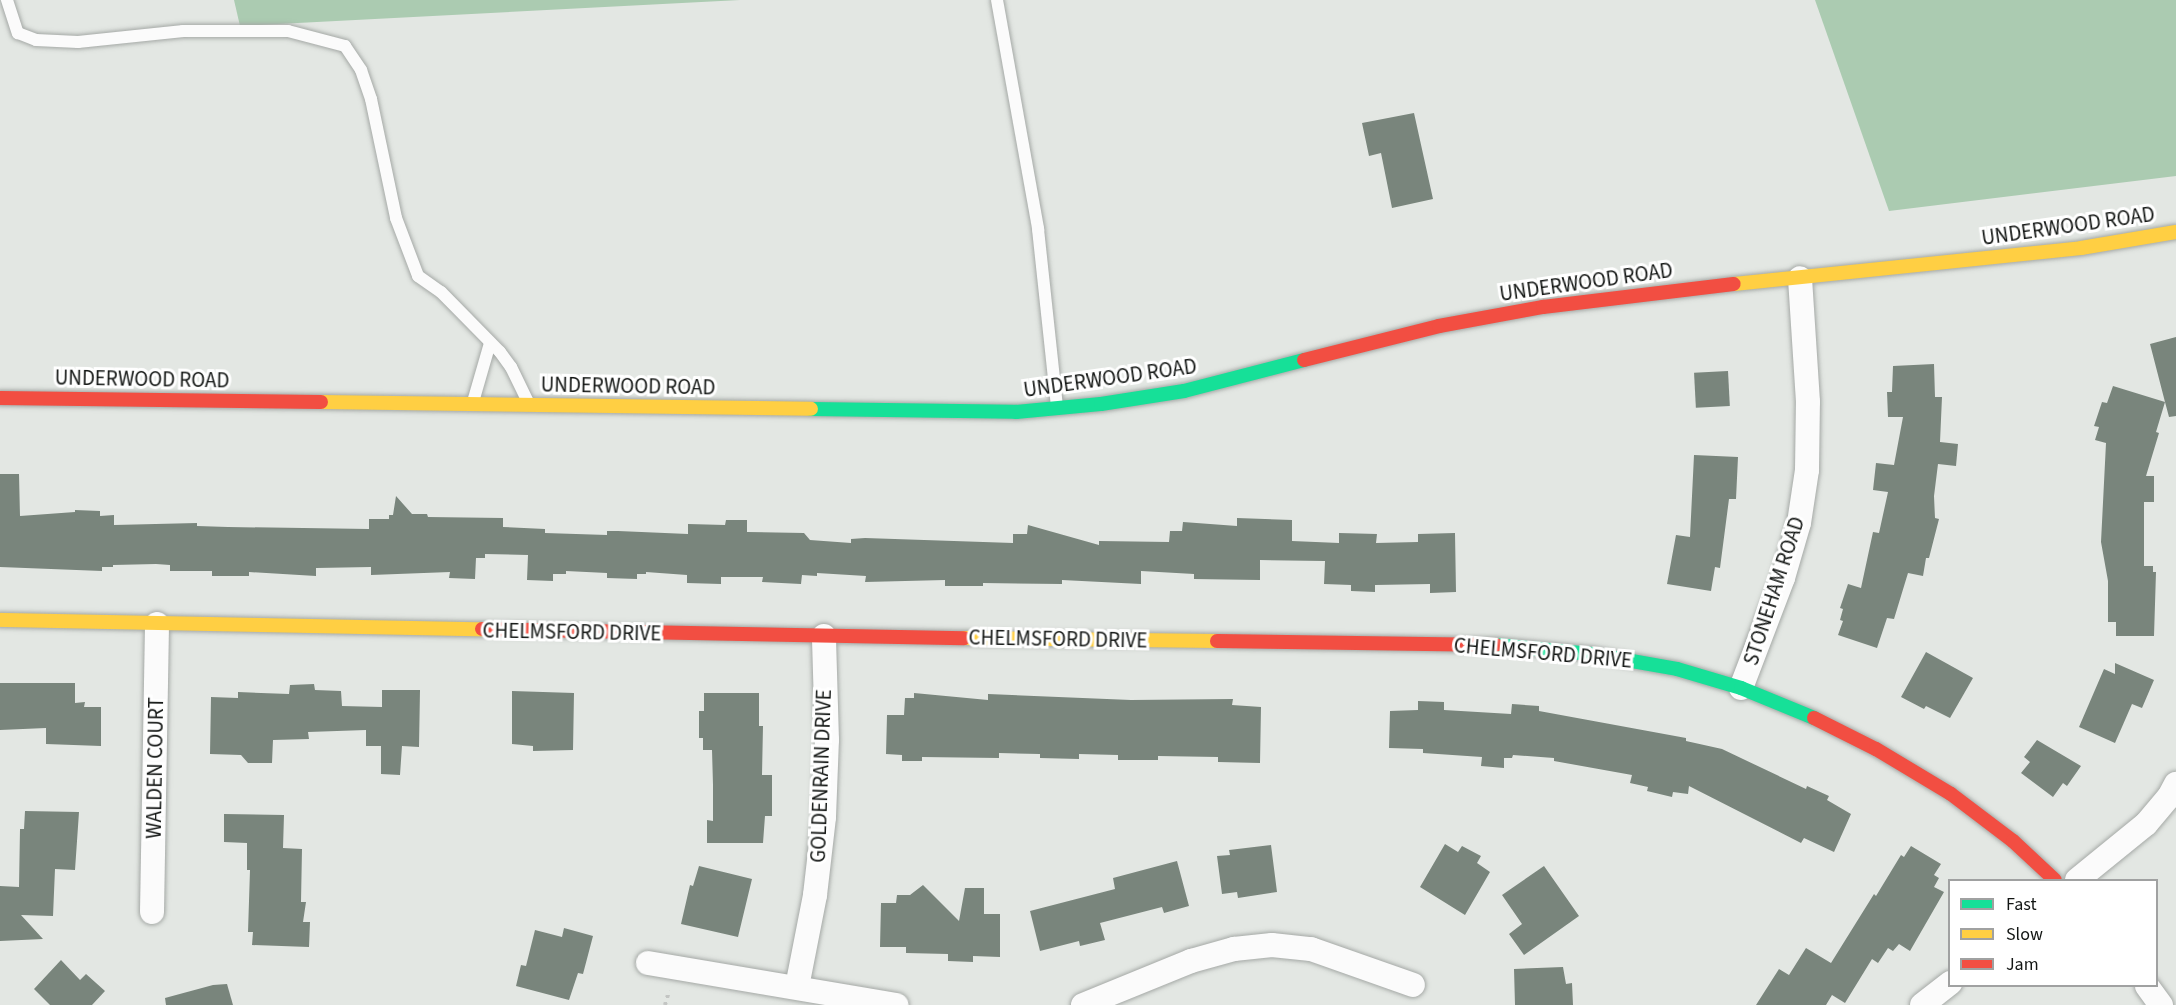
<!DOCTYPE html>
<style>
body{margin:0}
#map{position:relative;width:2176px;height:1005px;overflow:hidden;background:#e3e7e3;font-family:"Source Sans 3",sans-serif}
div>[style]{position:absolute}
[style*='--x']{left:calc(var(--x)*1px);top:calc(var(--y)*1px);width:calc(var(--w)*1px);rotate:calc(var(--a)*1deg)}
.forest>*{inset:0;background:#abcbb1}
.building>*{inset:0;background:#79857c;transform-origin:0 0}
.path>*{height:4px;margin-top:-2px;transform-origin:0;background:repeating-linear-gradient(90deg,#c3c5c3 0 3px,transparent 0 7.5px)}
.roads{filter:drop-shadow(0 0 2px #a5a9a6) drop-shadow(0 0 2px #a5a9a6)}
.lane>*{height:12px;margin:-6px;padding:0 6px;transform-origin:6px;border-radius:6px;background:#fbfbfb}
.street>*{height:24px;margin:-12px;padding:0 12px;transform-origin:12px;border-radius:12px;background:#fbfbfb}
.fast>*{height:14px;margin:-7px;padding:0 7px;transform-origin:7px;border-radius:7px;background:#16e098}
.slow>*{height:14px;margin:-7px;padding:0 7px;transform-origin:7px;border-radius:7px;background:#ffcf43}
.jam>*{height:14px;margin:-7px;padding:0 7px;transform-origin:7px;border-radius:7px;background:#f24e42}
span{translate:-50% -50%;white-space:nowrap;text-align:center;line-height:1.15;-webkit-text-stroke:6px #fff;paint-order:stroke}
.street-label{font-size:21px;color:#121513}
.legend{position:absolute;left:1948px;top:879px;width:210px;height:108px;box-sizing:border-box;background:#fff;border:2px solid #a0a1a1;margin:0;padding:8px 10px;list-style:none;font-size:18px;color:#121513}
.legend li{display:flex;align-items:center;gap:12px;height:30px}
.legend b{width:30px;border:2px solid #a0a1a1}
</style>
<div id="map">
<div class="forest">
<div style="clip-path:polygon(234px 0,740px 0,240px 26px)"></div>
<div style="clip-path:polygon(1815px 0,2176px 0,2176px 176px,1889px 211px)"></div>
</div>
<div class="building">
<div style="clip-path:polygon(1414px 113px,1433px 199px,1392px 208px,1381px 153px,1369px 156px,1362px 123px)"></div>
<div style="clip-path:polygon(2176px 337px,2176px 416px,2169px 417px,2165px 402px,2156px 432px,2159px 433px,2146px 476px,2154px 476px,2154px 502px,2144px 502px,2144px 566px,2153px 566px,2153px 572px,2156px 572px,2154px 636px,2116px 636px,2116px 622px,2108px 622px,2108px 581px,2101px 542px,2106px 443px,2095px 440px,2099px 427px,2094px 426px,2102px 402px,2107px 403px,2113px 386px,2165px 402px,2150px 344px)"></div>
<div style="clip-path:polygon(1934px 364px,1935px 397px,1942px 397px,1940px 442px,1958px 444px,1956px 466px,1938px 464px,1934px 496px,1935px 518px,1939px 519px,1929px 558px,1926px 558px,1923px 576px,1908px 573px,1894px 619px,1887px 618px,1877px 648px,1838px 635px,1843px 621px,1840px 620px,1843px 609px,1840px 608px,1848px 584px,1861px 588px,1873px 532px,1879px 533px,1888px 492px,1873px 490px,1876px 463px,1894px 465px,1903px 417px,1888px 417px,1887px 392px,1892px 392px,1893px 366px)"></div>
<div style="left:1728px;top:371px;width:35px;height:34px;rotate:87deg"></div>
<div style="clip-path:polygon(1694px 455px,1738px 457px,1736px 499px,1729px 499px,1720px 568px,1715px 567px,1711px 591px,1667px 584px,1676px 535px,1690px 537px)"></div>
<div style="clip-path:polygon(0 474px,19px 474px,20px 516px,75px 512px,75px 510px,100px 511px,100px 516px,114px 515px,114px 525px,197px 523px,197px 526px,228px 527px,369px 529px,369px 519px,389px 519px,389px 515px,393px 515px,396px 496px,412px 514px,427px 514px,428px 517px,503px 518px,503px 527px,545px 529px,545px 533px,607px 535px,607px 531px,618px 531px,688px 534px,688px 524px,725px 525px,726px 520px,747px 520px,747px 532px,804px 533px,810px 540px,851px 543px,851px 539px,865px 538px,1013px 543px,1013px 534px,1027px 534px,1028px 525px,1099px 545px,1099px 541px,1169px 542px,1170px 531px,1182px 531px,1183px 522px,1237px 526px,1237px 518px,1292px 520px,1292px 541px,1339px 543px,1339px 533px,1377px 534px,1376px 543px,1418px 542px,1418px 534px,1455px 533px,1456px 592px,1430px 593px,1430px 584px,1375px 585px,1375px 592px,1351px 591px,1351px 585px,1324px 584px,1325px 561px,1260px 560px,1260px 580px,1194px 579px,1194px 574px,1141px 571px,1141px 584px,1062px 580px,1062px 584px,983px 583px,983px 586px,945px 586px,945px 580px,865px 582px,866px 576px,817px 573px,817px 576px,802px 575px,801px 584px,762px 582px,763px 577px,721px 577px,721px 584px,687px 583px,687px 575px,646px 572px,646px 574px,637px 574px,637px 579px,607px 578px,607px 573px,566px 571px,566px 574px,553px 574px,553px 581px,527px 580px,528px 555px,485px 554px,485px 558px,476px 558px,475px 579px,449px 578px,450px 572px,371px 575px,371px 567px,316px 568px,316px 576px,249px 572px,249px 576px,212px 576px,212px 571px,170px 571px,170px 565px,156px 564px,113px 565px,113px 567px,102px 567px,102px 571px,0 567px)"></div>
<div style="clip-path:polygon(1926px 652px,1973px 678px,1950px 718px,1926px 706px,1924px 709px,1901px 697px)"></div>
<div style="clip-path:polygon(2115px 663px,2154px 680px,2142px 708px,2132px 704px,2115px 743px,2079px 727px,2104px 669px,2115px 674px)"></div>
<div style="clip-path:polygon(0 683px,75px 683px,75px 703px,85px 702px,84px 707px,101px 707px,101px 746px,46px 744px,46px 728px,0 730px)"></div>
<div style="clip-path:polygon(314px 684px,315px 690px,341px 691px,342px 706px,382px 707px,382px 690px,420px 690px,419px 747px,402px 746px,400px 775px,381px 774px,381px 746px,366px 746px,366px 730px,308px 732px,309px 739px,273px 740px,272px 763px,248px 763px,241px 755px,210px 754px,211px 697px,238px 698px,238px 692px,289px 694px,290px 685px)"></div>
<div style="clip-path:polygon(512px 691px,574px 693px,573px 750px,533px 751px,533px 746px,512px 744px)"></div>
<div style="clip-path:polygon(704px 693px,759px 693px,759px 726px,763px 726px,762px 775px,772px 775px,772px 816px,765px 816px,763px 843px,707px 843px,707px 820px,713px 821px,713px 785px,712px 750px,703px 750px,703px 738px,699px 738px,699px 711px,704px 711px)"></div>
<div style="clip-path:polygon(914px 693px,988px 700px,988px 694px,1131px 700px,1233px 699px,1232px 705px,1261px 707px,1260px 763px,1218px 762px,1218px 757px,1158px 756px,1158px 760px,1118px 760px,1118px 755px,1079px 754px,1079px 759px,1040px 758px,1040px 754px,999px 753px,999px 758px,922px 757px,922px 761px,902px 761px,902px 755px,886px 754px,887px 715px,904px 715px,905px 698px,914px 698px)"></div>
<div style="clip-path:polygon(1418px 701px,1444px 702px,1444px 710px,1511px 714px,1512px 704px,1539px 706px,1539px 711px,1686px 738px,1686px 741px,1722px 749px,1806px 789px,1807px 786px,1829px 796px,1827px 800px,1851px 814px,1834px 852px,1804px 838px,1801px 843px,1689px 786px,1688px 794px,1673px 792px,1672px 797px,1647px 791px,1648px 787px,1630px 783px,1632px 775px,1554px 761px,1554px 758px,1513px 755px,1512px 758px,1504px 758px,1504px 768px,1481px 766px,1482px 757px,1423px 753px,1423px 749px,1389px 748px,1390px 711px,1418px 710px)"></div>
<div style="clip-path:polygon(2037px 740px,2081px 766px,2067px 786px,2063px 783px,2053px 797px,2021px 773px,2030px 762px,2024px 757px)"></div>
<div style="clip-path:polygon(25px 811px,79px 812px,75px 870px,55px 869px,53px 916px,21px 915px,43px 939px,0 941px,0 886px,19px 887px,20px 829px,24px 829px)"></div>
<div style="clip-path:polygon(224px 814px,284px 815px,283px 848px,302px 849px,301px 902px,306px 902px,303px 922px,310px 922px,309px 947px,252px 945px,253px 932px,248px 932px,250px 870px,247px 870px,247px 843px,224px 842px)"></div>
<div style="clip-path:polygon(1445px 844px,1458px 852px,1462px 846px,1481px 856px,1477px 863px,1490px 872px,1465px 915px,1420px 887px)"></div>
<div style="clip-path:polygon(1271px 845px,1277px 892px,1238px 898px,1237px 892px,1222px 894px,1217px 856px,1230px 855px,1229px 850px)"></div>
<div style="clip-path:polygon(1911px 846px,1941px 864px,1934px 875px,1939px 878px,1934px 887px,1944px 892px,1910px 951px,1899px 944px,1893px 951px,1888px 948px,1878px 963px,1872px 959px,1845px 1003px,1832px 995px,1826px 1005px,1756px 1005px,1779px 969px,1789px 975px,1806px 948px,1831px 963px,1874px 894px,1876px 896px,1901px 855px,1904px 857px)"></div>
<div style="clip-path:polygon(1177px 861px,1189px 906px,1164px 913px,1162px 907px,1100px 923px,1105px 940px,1080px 946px,1079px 941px,1040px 951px,1030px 911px,1115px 889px,1113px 878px)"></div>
<div style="clip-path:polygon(699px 866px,752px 879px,738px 937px,681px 924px,690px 885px,693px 886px)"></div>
<div style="clip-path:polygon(1544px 866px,1579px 916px,1524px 955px,1509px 934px,1522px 924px,1502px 895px)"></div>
<div style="clip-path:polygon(923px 885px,959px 921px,965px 888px,984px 888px,984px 914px,1000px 914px,1000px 957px,973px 956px,973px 962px,948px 961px,948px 954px,906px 953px,906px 947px,880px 947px,881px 903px,896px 903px,897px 895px,910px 895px)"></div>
<div style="clip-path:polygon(564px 928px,593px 936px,583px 974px,578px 973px,569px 1000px,516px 986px,521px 965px,526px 966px,535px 930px,562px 937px)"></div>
<div style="clip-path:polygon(61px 960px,80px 980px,86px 974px,105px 991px,92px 1005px,50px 1005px,34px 989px)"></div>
<div style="clip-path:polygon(1563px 967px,1566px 984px,1572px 983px,1573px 1005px,1515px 1005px,1514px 969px)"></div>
<div style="clip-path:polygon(227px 984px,233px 1005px,166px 1005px,165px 998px,213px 985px)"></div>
</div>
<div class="path">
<div style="--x:665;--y:1005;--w:15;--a:-74"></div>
</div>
<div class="roads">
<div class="lane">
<div style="--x:7;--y:0;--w:35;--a:72"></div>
<div style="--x:18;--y:33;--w:19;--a:21"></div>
<div style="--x:36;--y:40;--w:42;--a:2.7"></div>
<div style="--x:78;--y:42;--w:106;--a:-6"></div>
<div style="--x:183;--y:31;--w:105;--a:0"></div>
<div style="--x:288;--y:31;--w:59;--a:14.7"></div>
<div style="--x:345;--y:46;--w:29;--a:56"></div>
<div style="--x:361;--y:70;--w:31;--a:71"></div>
<div style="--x:371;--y:99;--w:122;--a:78.1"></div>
<div style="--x:396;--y:218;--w:62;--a:69.2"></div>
<div style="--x:418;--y:276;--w:28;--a:35"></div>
<div style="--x:441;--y:292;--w:84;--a:45.5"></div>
<div style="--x:500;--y:352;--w:19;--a:54"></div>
<div style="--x:511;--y:367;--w:39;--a:64"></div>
<div style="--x:997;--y:0;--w:233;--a:79.8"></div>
<div style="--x:1038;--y:229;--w:179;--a:83.9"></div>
<div style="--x:473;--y:402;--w:61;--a:-73.9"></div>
</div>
<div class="street">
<div style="--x:1741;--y:688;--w:118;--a:-69.1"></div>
<div style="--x:1783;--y:578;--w:57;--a:-73.8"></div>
<div style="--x:1799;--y:523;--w:54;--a:-81.4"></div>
<div style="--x:1807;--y:470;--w:68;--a:-89.2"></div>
<div style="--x:1808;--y:402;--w:124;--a:-93.7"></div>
<div style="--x:2077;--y:880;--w:89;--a:-39.1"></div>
<div style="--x:2146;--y:824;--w:35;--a:-50"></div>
<div style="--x:2169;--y:797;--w:15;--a:-62"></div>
<div style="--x:152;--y:912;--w:288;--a:-89"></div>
<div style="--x:648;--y:963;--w:252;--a:9.6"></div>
<div style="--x:2147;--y:986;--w:24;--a:54"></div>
<div style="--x:797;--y:987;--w:94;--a:-78.9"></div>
<div style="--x:815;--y:895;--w:79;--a:-83.4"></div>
<div style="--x:824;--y:817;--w:77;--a:-87.8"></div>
<div style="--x:827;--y:740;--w:104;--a:-91.7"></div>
<div style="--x:1083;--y:1005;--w:117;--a:-22.2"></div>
<div style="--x:1191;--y:961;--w:45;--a:-15.6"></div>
<div style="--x:1234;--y:949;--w:38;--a:-6"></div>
<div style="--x:1272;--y:945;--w:39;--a:6"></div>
<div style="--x:1311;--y:949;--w:108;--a:19.4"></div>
<div style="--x:1922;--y:1005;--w:36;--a:-38"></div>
</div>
<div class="fast">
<div style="--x:811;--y:409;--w:205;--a:0.8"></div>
<div style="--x:1016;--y:412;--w:85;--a:-5.4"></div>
<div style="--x:1101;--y:404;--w:84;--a:-8.9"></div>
<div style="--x:1184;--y:391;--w:124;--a:-14.5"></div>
<div style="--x:1496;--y:645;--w:96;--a:5.4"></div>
<div style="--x:1592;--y:654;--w:86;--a:10"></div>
<div style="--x:1677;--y:669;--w:67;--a:16.5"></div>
<div style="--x:1741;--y:688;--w:79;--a:22.3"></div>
</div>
<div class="slow">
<div style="--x:1734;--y:284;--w:349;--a:-5.9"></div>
<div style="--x:2081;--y:248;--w:96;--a:-9.6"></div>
<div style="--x:321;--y:402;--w:490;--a:0.8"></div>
<div style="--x:0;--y:620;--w:482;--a:1.1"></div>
<div style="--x:964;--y:638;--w:253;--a:0.7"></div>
</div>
<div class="jam">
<div style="--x:1304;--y:360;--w:139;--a:-14.1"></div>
<div style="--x:1439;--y:326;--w:106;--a:-10.4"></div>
<div style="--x:1543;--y:307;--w:192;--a:-6.9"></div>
<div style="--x:0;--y:398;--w:321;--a:0.7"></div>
<div style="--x:482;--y:629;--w:482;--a:1.1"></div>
<div style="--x:1217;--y:641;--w:279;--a:0.8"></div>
<div style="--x:1814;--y:718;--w:69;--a:26.6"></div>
<div style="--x:1876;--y:749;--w:87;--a:31"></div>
<div style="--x:1951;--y:794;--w:78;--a:37.2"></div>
<div style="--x:2013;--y:841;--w:57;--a:42.9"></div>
</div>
</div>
<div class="street-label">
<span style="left:2068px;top:226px;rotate:-8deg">UNDERWOOD ROAD</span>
<span style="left:1586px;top:282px;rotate:-8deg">UNDERWOOD ROAD</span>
<span style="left:1110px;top:378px;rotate:-8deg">UNDERWOOD ROAD</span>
<span style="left:142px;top:379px;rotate:1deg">UNDERWOOD ROAD</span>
<span style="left:628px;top:386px;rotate:1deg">UNDERWOOD ROAD</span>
<span style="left:1774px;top:591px;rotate:-72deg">STONEHAM ROAD</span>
<span style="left:572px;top:632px;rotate:1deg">CHELMSFORD DRIVE</span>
<span style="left:1058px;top:639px;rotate:1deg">CHELMSFORD DRIVE</span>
<span style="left:1543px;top:653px;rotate:5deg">CHELMSFORD DRIVE</span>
<span style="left:155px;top:768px;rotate:-89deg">WALDEN COURT</span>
<span style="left:821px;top:776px;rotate:-88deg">GOLDENRAIN DRIVE</span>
</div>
<ul class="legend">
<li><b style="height:8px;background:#16e098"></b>Fast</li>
<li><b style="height:8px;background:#ffcf43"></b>Slow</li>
<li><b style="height:8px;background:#f24e42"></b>Jam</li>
</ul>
</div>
